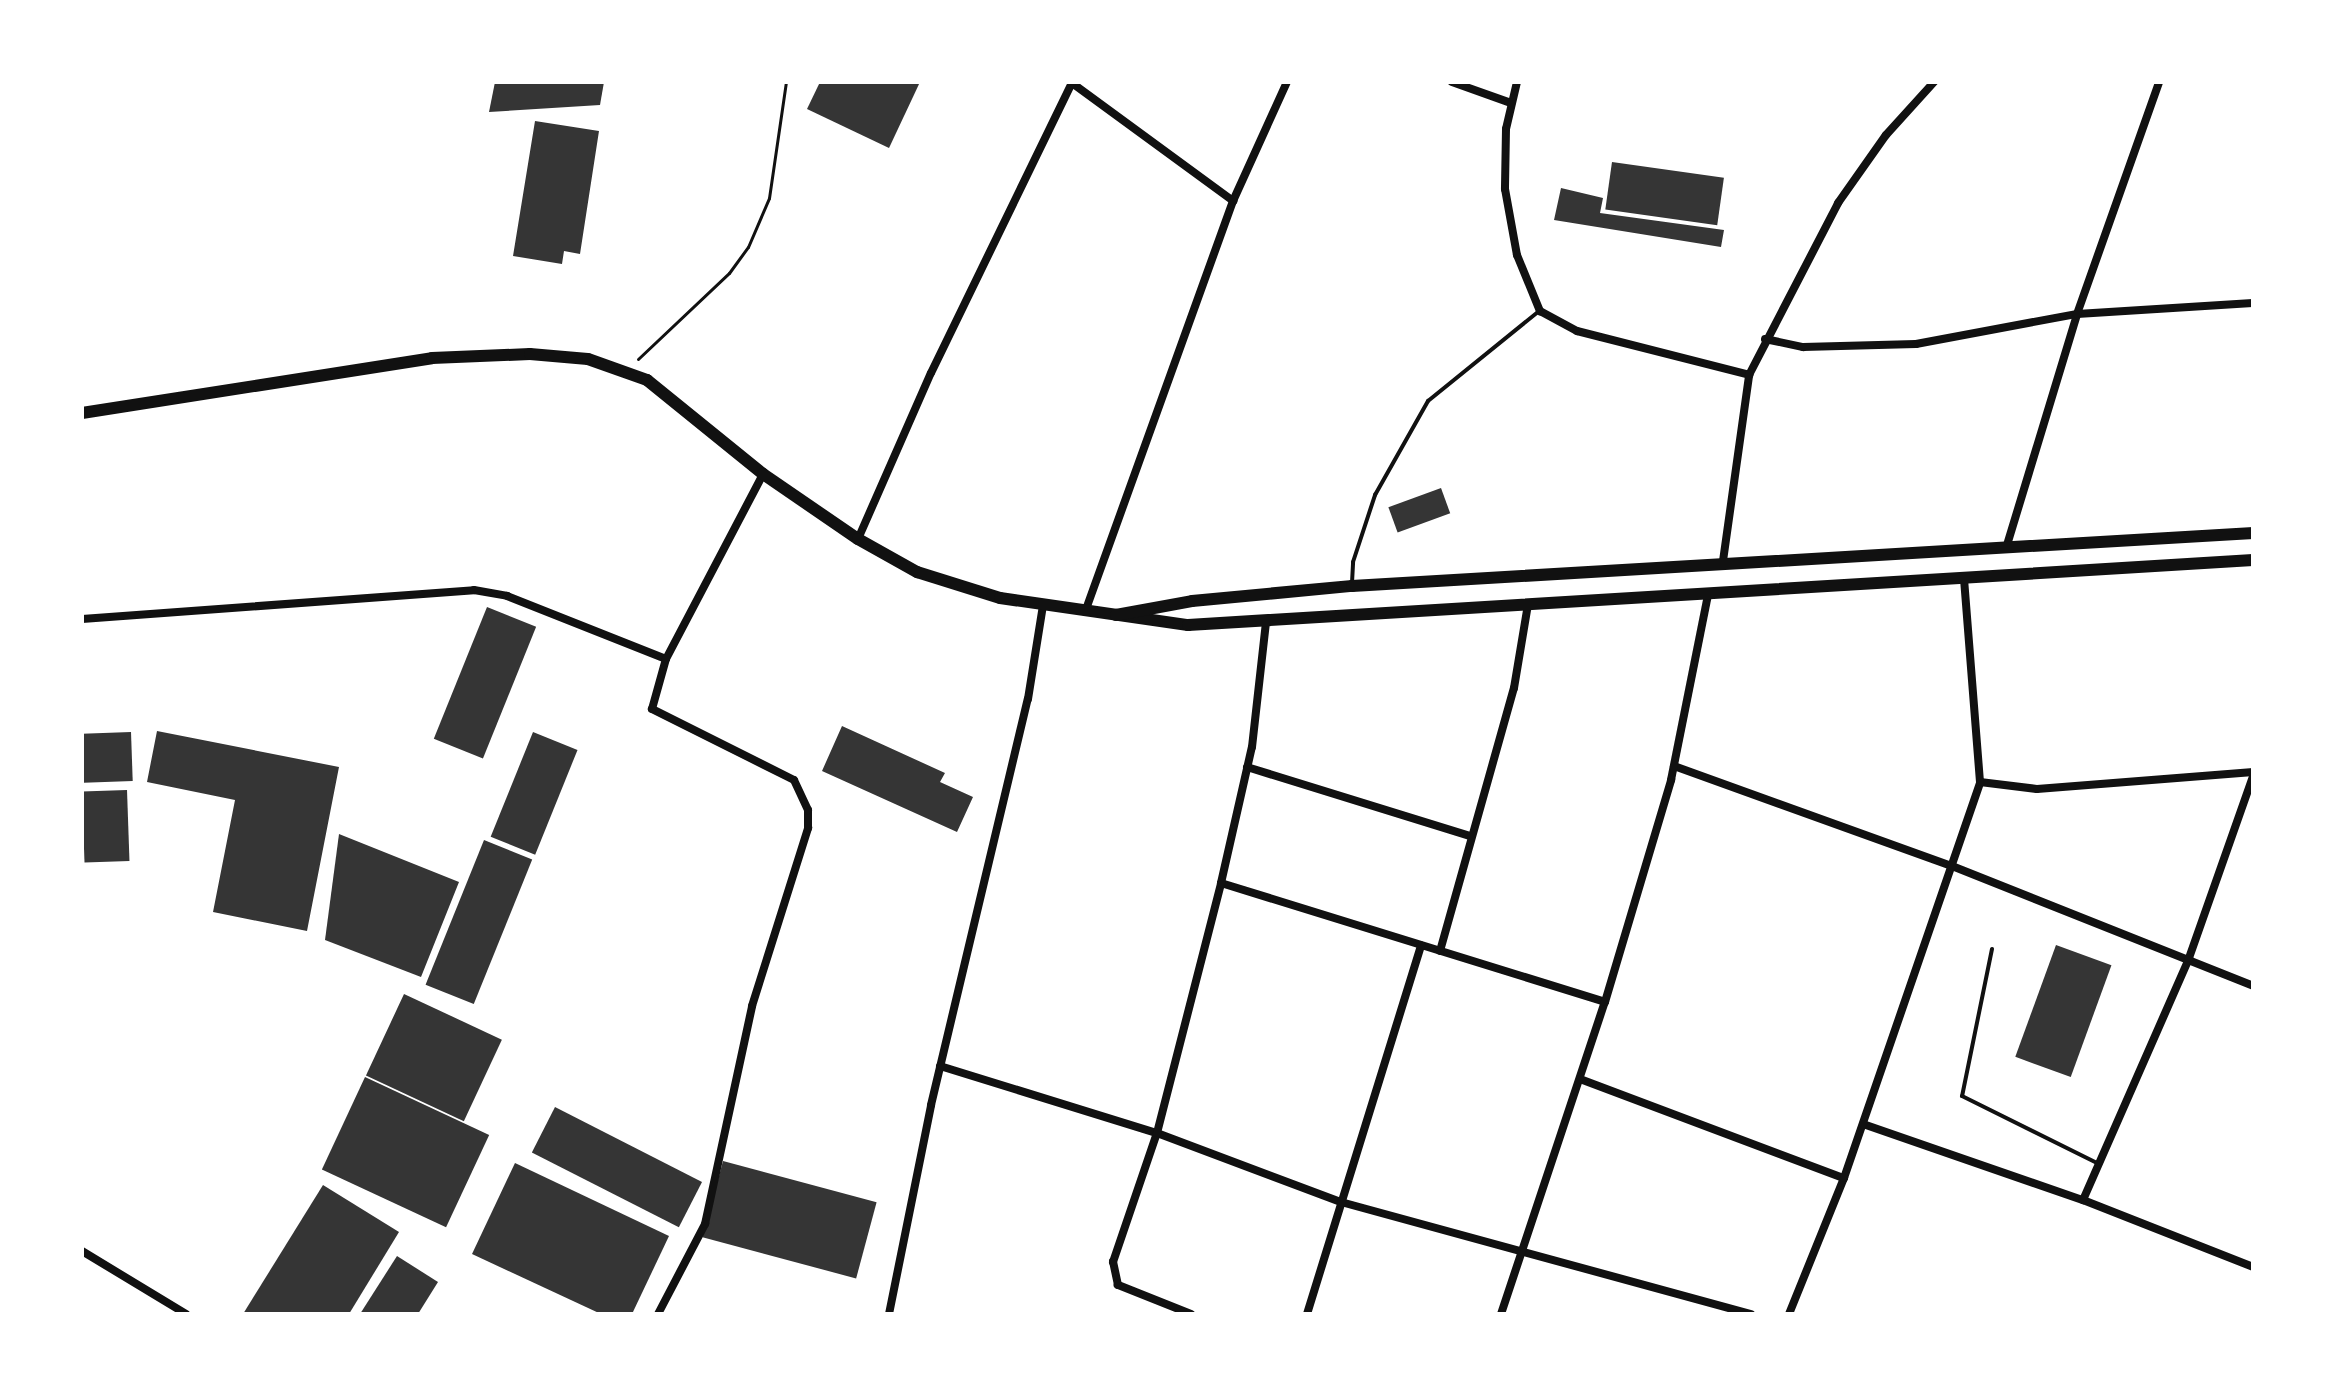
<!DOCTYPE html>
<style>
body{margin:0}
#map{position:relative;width:2335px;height:1396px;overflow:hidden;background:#fff;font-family:"IBM Plex Sans",sans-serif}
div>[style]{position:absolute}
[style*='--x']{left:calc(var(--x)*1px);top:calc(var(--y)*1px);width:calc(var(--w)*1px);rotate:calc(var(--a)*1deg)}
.building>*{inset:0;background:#353535;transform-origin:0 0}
.path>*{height:3px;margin:-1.5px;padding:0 1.5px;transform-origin:1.5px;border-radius:1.5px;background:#111}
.service>*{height:4px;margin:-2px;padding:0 2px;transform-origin:2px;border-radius:2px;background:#111}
.minor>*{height:8px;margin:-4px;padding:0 4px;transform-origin:4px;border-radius:4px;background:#111}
.secondary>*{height:12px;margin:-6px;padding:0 6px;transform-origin:6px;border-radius:6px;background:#111}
span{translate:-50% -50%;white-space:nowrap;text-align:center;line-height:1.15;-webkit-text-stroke:8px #fff;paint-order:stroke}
.frame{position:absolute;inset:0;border:84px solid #fff;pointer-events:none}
</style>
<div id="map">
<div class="building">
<div style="clip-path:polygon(495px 82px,604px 82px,600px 105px,489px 112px)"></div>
<div style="clip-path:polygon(820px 82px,920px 82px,889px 148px,807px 109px)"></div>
<div style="clip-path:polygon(535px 121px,599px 131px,580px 254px,564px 251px,562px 264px,513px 256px)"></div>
<div style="left:1612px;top:162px;width:113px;height:48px;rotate:8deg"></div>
<div style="clip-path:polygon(1561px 188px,1603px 198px,1600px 213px,1724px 230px,1721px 247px,1554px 220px)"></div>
<div style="left:1441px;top:488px;width:27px;height:56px;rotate:70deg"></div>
<div style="left:487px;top:607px;width:53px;height:142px;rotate:22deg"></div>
<div style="clip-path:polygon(842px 726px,945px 773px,940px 782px,973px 797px,957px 832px,822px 771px)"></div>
<div style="clip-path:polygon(157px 731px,339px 767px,307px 931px,213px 912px,235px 800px,147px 782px)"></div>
<div style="left:131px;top:732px;width:49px;height:49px;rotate:88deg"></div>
<div style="left:533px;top:732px;width:48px;height:113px;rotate:22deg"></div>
<div style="left:127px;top:790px;width:71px;height:45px;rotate:88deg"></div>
<div style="clip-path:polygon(339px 834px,459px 882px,421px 977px,325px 940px)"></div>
<div style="left:484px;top:840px;width:52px;height:156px;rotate:22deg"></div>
<div style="left:2056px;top:945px;width:59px;height:119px;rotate:20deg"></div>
<div style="left:404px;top:994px;width:108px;height:90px;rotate:25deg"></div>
<div style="left:365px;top:1077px;width:137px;height:102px;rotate:25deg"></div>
<div style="left:555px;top:1107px;width:165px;height:51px;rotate:27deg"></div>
<div style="left:723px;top:1161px;width:159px;height:79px;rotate:15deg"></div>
<div style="clip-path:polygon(515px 1163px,669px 1236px,632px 1314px,601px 1314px,472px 1254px)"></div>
<div style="clip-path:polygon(323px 1185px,399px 1232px,349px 1314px,243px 1314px)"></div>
<div style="clip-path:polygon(397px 1256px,438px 1282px,418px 1314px,360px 1314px)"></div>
</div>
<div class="path">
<div style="--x:638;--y:359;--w:125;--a:-43.4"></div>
<div style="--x:729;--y:273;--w:32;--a:-54"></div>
<div style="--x:748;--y:247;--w:53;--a:-66.8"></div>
<div style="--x:769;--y:198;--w:117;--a:-81.7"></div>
</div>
<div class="service">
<div style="--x:1352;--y:583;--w:21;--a:-87"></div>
<div style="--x:1353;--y:562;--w:71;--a:-71.8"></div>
<div style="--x:1375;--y:495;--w:108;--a:-60.6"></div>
<div style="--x:1428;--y:401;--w:143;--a:-39"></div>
<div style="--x:1992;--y:949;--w:150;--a:101.5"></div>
<div style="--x:1962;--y:1096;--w:153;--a:26.4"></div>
</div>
<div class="minor">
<div style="--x:1452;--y:82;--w:63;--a:19.6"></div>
<div style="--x:1517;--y:82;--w:48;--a:103.2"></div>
<div style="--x:1506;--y:129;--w:60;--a:91"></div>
<div style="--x:1505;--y:189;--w:67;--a:79.7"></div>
<div style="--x:1517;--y:255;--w:61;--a:67.7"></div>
<div style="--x:1540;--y:311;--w:42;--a:28.4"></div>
<div style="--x:1577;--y:331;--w:178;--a:14.3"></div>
<div style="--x:1072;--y:83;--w:200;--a:36.2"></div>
<div style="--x:1765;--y:339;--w:39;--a:12"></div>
<div style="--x:1803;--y:347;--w:113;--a:-1.5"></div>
<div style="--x:1916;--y:344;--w:164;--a:-10.6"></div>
<div style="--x:2077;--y:314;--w:176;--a:-3.6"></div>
<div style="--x:858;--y:539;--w:181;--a:-66.3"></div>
<div style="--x:931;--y:373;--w:323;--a:-64.1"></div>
<div style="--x:2007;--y:545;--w:241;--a:-73.1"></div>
<div style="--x:2077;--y:314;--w:246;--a:-70.5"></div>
<div style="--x:1723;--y:561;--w:188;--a:-82"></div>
<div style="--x:1749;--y:375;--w:194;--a:-62.6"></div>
<div style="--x:1838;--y:203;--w:83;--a:-54.8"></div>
<div style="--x:1886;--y:135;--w:72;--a:-47.8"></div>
<div style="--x:1085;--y:612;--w:437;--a:-70.2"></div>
<div style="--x:1233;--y:201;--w:131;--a:-65.6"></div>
<div style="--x:82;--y:619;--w:393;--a:-4.2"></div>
<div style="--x:474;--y:590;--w:34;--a:10"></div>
<div style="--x:507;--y:596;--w:171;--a:21.6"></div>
<div style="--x:1674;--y:766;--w:295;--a:19.8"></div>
<div style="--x:1952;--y:866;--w:324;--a:21.7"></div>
<div style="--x:1247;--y:767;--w:233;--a:17.2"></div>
<div style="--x:1980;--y:782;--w:57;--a:7"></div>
<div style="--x:2037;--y:789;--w:217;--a:-4.5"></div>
<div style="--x:1221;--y:883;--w:402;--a:17.2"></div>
<div style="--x:1440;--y:951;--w:273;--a:-74.3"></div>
<div style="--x:1514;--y:688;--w:85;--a:-80.5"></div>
<div style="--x:940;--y:1066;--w:227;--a:17.2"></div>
<div style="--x:1157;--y:1133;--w:197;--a:20.6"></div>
<div style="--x:1341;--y:1202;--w:425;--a:15.3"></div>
<div style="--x:1580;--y:1079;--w:282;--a:20.6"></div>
<div style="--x:1863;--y:1124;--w:233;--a:19.1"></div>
<div style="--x:2083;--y:1200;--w:183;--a:21.5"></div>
<div style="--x:2083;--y:1200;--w:264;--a:-66.3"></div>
<div style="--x:2189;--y:958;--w:193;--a:-70.6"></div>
<div style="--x:82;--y:1251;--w:122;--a:31.2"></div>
<div style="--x:658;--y:1314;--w:102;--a:-62.4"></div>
<div style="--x:705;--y:1224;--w:223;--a:-77.8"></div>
<div style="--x:752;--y:1006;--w:187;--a:-72.5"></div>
<div style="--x:808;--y:828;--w:18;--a:-90"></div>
<div style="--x:808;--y:810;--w:33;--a:-115"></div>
<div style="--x:794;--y:780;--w:159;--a:-153.4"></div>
<div style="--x:652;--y:709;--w:52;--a:-74.4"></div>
<div style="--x:666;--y:659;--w:209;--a:-62.3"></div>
<div style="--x:889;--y:1314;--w:213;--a:-78.6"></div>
<div style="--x:931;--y:1105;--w:417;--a:-76.6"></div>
<div style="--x:1028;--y:699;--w:95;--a:-80.9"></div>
<div style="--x:1191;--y:1314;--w:79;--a:-158.3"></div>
<div style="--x:1118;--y:1285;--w:24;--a:-102"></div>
<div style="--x:1113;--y:1262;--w:136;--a:-71.2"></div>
<div style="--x:1157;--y:1133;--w:258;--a:-75.6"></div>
<div style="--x:1221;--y:883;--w:139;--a:-77.2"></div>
<div style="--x:1252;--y:747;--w:126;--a:-83.6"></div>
<div style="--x:1307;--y:1314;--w:386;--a:-72.8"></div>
<div style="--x:1501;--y:1314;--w:329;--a:-71.6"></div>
<div style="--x:1605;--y:1002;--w:232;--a:-73.4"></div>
<div style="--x:1671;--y:780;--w:189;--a:-78.7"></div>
<div style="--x:1789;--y:1314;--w:147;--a:-68"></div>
<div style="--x:1844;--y:1178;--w:419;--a:-71"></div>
<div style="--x:1980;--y:782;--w:205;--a:-94.5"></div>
</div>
<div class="secondary">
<div style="--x:82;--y:413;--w:354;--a:-8.9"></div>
<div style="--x:432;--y:358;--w:98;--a:-2.3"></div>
<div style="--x:530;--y:354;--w:58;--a:4.9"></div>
<div style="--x:588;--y:359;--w:63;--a:19.6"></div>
<div style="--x:647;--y:380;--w:149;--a:39"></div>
<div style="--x:763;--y:474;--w:115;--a:34.4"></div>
<div style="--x:858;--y:539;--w:68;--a:29.2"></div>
<div style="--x:917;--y:572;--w:87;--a:17.4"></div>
<div style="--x:1000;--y:598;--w:190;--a:8.2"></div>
<div style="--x:1188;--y:625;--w:1067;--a:-3.49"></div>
<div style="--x:1116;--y:615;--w:77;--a:-10.4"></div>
<div style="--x:1192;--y:601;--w:161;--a:-5.4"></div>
<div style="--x:1352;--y:586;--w:903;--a:-3.37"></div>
</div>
<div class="frame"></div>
</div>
